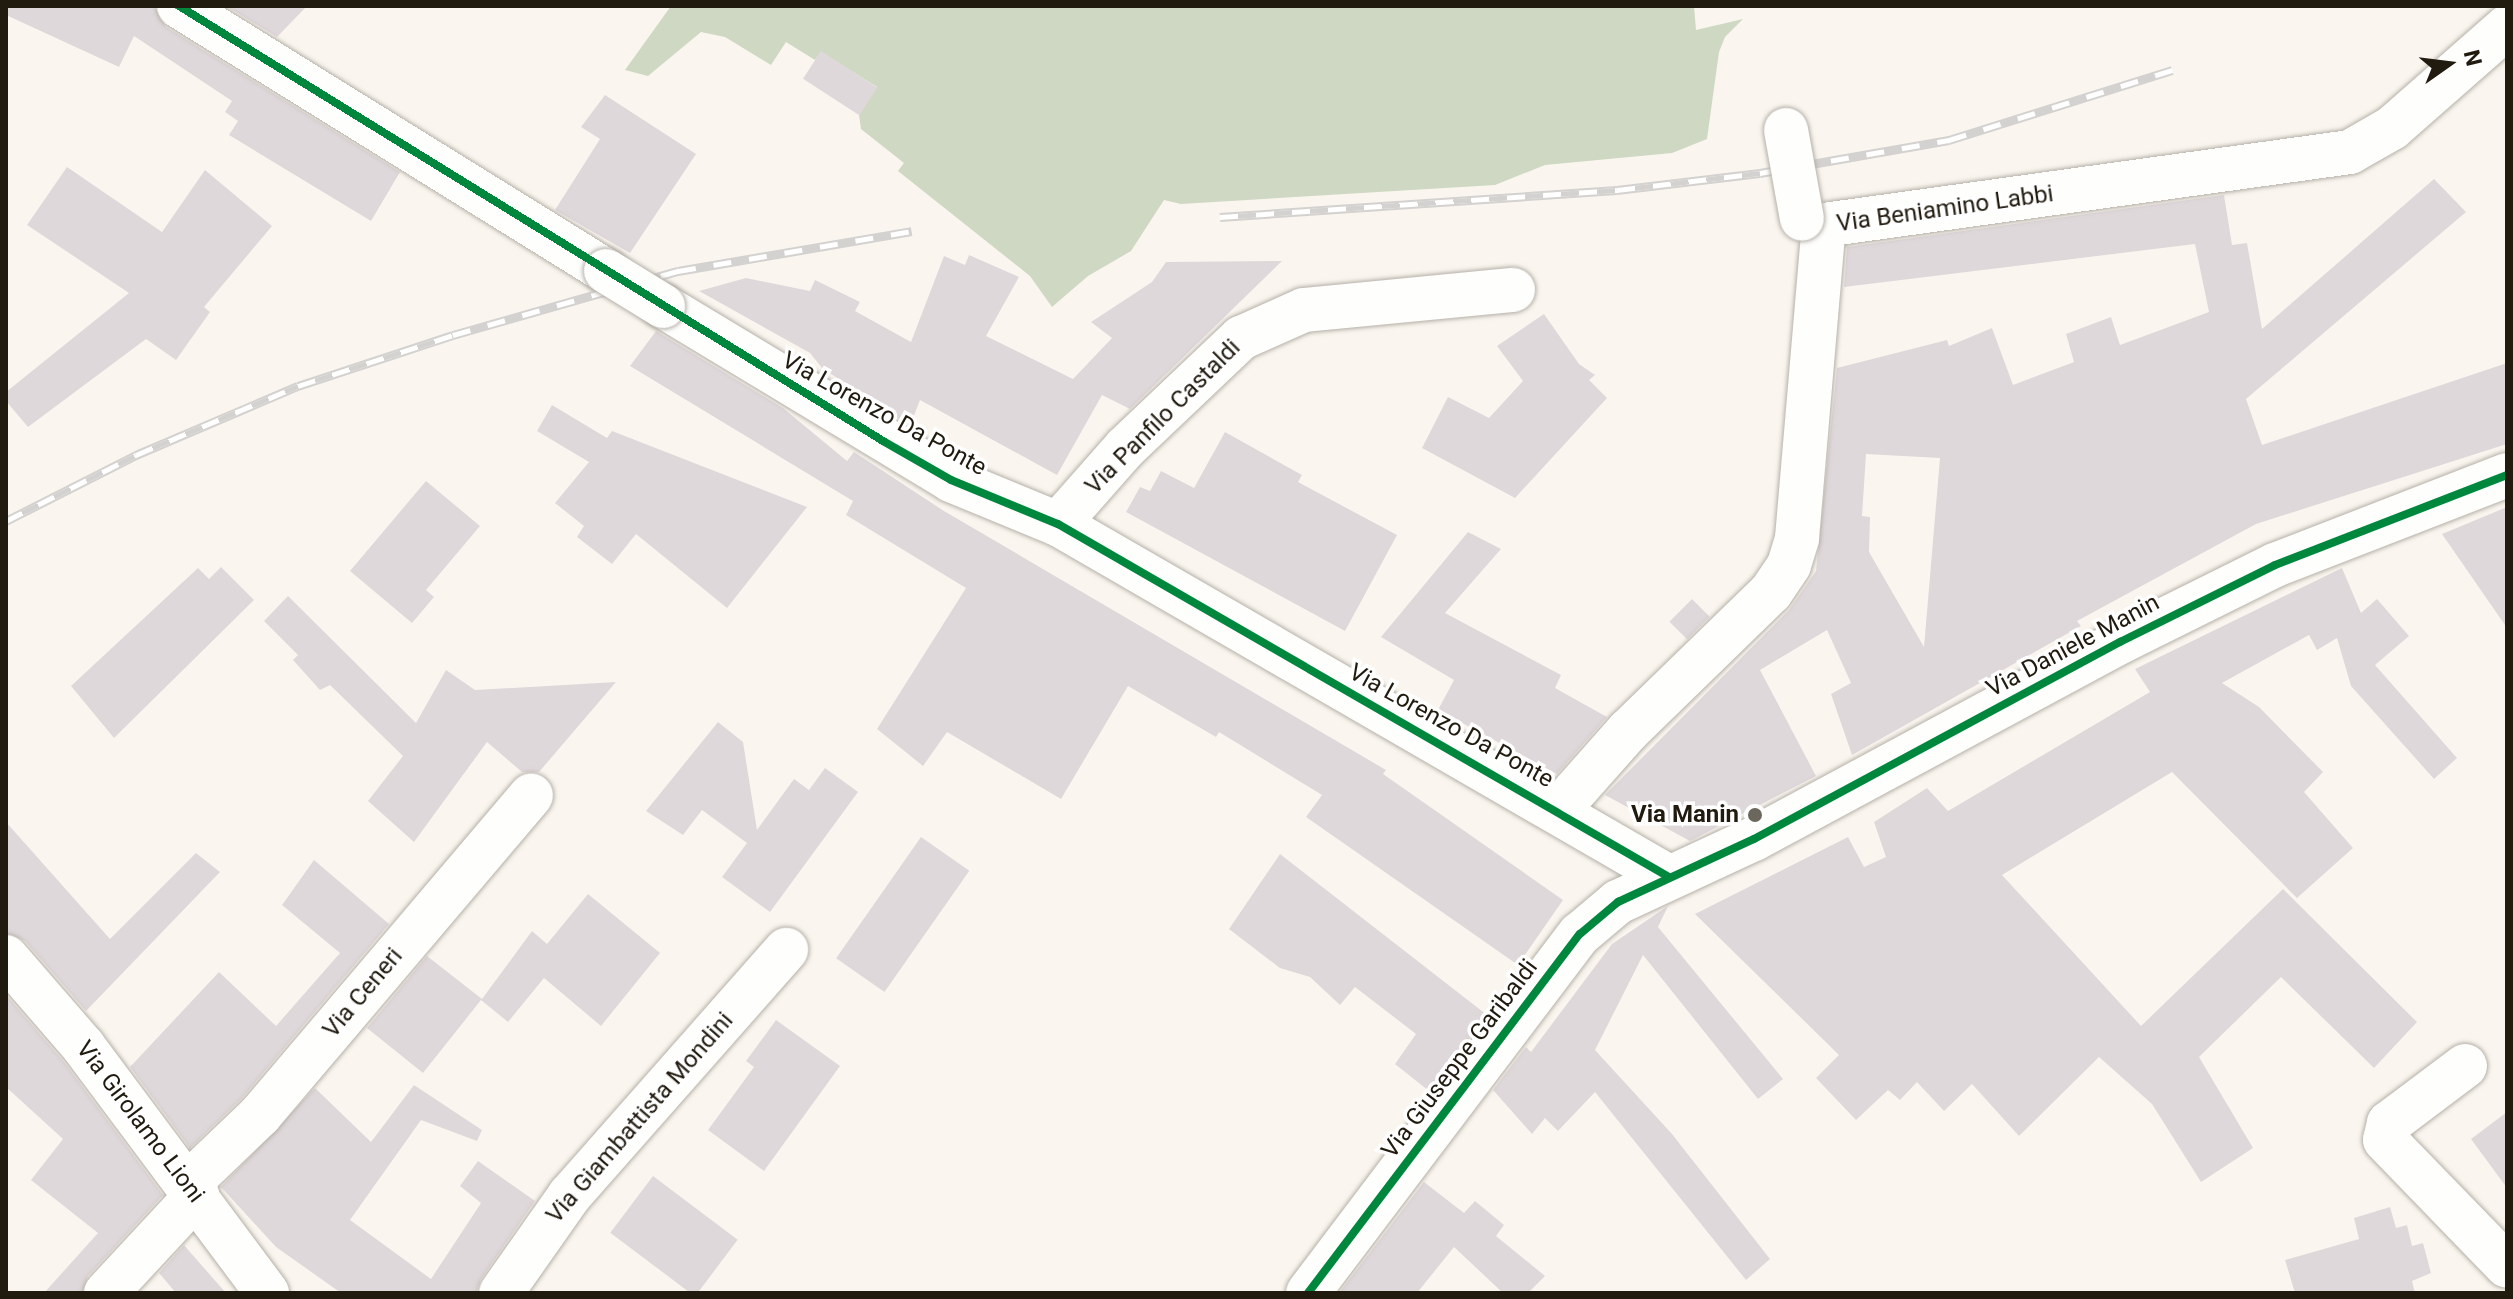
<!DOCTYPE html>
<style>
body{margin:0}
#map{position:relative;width:2513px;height:1299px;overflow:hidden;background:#faf6ef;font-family:Roboto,sans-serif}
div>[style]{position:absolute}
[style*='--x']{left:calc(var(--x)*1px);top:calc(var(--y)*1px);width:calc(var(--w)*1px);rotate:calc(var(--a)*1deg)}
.forest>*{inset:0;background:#ced8c2}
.building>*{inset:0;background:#dfd8db;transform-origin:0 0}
.roads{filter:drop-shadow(0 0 2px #b5b0a8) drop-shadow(0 0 2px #b5b0a8)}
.minor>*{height:44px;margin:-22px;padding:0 22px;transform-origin:22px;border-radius:22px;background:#fefefd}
.tertiary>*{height:44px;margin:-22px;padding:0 22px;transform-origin:22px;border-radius:22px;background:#fefefd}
.rail>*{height:9px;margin-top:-4.5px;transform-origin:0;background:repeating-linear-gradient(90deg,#fff 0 18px,#d4d2d0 0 36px);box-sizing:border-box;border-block:2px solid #d4d2d0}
.bridges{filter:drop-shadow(0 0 2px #b5b0a8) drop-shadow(0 0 2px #b5b0a8)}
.minor-bridge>*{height:44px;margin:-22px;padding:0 22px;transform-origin:22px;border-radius:22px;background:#fefefd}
.cycleway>*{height:8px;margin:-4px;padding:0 4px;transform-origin:4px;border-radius:4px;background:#00873e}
.dots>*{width:22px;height:22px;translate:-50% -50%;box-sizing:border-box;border:4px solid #fff;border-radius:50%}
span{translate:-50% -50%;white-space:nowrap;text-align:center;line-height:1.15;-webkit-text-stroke:7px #fff;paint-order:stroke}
.street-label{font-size:24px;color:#201a0f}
.poi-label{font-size:24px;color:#201a0f;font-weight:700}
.right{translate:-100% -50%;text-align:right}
.frame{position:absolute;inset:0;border:8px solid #201a0f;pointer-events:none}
.north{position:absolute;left:2409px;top:24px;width:80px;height:80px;-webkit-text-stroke:6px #fff;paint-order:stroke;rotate:76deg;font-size:22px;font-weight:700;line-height:32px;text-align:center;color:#201a0f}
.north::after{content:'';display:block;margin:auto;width:28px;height:36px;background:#201a0f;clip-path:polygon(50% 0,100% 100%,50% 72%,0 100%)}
</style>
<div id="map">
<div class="forest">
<div style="clip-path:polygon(671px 6px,1694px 6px,1696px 30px,1743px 19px,1725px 37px,1719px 52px,1707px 139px,1672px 153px,1545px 165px,1495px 185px,1181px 204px,1164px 200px,1131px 251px,1088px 276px,1052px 307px,1030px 276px,898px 171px,904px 163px,861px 129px,859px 115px,877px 87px,821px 52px,815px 60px,786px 42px,771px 65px,725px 37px,701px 32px,648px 76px,625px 70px)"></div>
</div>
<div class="building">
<div style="clip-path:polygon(6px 6px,154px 6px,166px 27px,400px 172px,371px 221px,229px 135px,238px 121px,225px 112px,232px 101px,134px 36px,119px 67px,6px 15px)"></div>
<div style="clip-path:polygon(226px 6px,307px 6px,277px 37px)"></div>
<div style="left:821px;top:51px;width:67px;height:33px;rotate:33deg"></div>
<div style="clip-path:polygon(605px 95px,696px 154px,630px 253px,555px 210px,600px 139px,581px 127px)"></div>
<div style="clip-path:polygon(67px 167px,162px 232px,205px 170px,272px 226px,204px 307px,210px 312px,176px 360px,146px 339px,28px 427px,6px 401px,6px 392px,129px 293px,27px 225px)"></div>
<div style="clip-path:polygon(evenodd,2434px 179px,2466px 212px,2246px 399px,2262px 445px,2507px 363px,2507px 444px,2256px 524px,2077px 621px,2081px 626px,1852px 755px,1831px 694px,1851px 683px,1827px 630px,1760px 670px,1816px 776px,1690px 841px,1605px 795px,1789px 610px,1816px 571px,1837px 368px,1947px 340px,1949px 346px,1992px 328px,2013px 385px,2074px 362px,2066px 334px,2111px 317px,2120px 345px,2209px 312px,2195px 244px,1844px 287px,1847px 247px,2224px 195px,2232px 245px,2247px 243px,2262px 329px,2434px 179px,1866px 454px,1940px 458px,1924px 647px,1869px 552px,1870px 517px,1862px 516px,1866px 454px)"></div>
<div style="clip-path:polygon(969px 255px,1019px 277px,986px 336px,1073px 379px,1112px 338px,1091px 322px,1152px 282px,1166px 262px,1282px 261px,1130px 409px,1102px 395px,1057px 475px,920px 400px,910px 426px,822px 368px,810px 353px,699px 291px,746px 278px,810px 291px,815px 280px,860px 302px,855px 311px,911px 342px,944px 256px,965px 265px)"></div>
<div style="clip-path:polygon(1544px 314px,1579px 364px,1595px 375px,1589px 380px,1607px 398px,1515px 498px,1422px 448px,1448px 397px,1489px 418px,1523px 381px,1497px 346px)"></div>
<div style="clip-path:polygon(656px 331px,783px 408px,847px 461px,854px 452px,944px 511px,1386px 770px,1383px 774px,1563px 900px,1518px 965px,1306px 817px,1322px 795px,1219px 732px,1216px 737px,1128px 686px,1061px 799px,947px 732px,923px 766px,877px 729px,966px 588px,846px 515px,853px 501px,630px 366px)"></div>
<div style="clip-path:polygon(552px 405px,607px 438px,612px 431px,807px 507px,727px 608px,636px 534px,612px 564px,577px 537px,584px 526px,555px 503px,589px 462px,537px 431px)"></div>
<div style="clip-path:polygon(1225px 432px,1302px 475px,1298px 482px,1397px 535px,1345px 631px,1126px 512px,1140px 487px,1150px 491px,1161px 471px,1194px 488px)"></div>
<div style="clip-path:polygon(426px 481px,480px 526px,426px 590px,434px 597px,412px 623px,350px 571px)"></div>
<div style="clip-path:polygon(2507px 507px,2507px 628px,2442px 534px)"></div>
<div style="clip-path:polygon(1468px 532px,1501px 549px,1445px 613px,1561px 675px,1555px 688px,1607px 717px,1557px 774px,1438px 710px,1454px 680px,1381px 637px)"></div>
<div style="clip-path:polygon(221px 567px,254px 600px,114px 738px,71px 686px,198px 568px,209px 579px)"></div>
<div style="clip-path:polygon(2342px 568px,2361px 613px,2377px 599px,2409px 636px,2375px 665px,2457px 758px,2434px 779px,2351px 686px,2337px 638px,2317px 650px,2309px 635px,2222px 683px,2259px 707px,2323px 772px,2304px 792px,2353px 848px,2297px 898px,2172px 772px,2002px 875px,2141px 1026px,2283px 889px,2417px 1022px,2374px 1068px,2281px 977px,2199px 1057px,2253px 1148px,2201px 1182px,2152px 1104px,2099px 1057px,2019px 1136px,1972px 1084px,1944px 1111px,1917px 1082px,1900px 1100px,1888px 1090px,1856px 1120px,1816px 1078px,1839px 1055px,1695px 914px,1848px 837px,1864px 867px,1886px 857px,1874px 822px,1927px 788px,1948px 811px,2150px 692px,2135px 669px)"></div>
<div style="clip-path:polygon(288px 596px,416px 723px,446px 670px,475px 690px,616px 682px,539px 772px,522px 772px,487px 742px,414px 842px,368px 801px,403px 756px,330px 685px,320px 690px,293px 660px,298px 655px,264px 621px)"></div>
<div style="left:1692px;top:599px;width:25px;height:32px;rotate:45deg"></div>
<div style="clip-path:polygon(718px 722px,743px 742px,757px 830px,794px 779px,809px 790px,825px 768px,858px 792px,770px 912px,722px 877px,747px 843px,702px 810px,683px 835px,646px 811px)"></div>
<div style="clip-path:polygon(6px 822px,110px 939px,196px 853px,220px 872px,86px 1011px,25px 941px,6px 933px)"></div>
<div style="left:921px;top:837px;width:59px;height:148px;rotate:35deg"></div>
<div style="clip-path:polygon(1280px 854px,1487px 1015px,1429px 1091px,1395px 1064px,1416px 1034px,1355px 987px,1340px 1005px,1310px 977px,1280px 968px,1229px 929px)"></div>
<div style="clip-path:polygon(314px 860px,389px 924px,242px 1098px,190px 1148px,130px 1067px,219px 972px,276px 1026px,340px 953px,282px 905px)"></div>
<div style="clip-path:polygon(588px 894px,660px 953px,601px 1026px,544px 978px,508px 1022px,481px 1000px,423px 1073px,367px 1028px,427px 956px,482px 999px,532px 931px,547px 944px)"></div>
<div style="clip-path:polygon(1668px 906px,1658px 927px,1783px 1079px,1758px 1099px,1643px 955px,1595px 1050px,1672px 1134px,1770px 1259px,1746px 1280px,1595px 1092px,1558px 1131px,1545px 1118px,1532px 1134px,1493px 1090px,1526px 1047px,1531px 1052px,1612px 944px)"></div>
<div style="clip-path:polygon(6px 995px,64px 1062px,163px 1195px,88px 1276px,82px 1293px,44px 1293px,98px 1233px,31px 1180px,63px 1139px,6px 1087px)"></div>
<div style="clip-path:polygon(776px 1020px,840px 1066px,764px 1171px,708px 1130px,754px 1067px,746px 1061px)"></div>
<div style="clip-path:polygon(414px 1085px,482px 1130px,477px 1141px,421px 1120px,350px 1220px,431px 1279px,481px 1203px,460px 1186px,478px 1161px,535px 1201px,481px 1279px,476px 1293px,341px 1293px,276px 1247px,221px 1187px,315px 1088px,371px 1142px)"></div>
<div style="clip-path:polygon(2507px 1112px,2507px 1188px,2471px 1139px)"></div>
<div style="left:653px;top:1176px;width:106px;height:71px;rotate:37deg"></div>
<div style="clip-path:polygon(1424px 1182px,1464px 1213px,1475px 1201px,1504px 1225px,1496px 1236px,1545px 1276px,1528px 1293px,1503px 1293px,1454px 1247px,1417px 1293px,1339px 1293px)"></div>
<div style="clip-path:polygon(2390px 1207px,2396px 1228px,2407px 1225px,2412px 1246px,2423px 1243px,2431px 1273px,2412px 1281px,2415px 1293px,2295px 1293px,2285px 1260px,2359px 1239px,2354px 1218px)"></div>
<div style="clip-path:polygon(184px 1245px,190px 1252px,226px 1293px,176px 1293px,159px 1273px)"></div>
</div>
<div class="roads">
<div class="minor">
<div style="--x:179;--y:6;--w:503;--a:31.82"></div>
<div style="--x:663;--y:306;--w:336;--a:31.1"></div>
<div style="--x:951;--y:480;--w:116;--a:22.4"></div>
<div style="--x:1058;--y:524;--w:706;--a:30.02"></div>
<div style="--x:1058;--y:524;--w:101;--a:-48.6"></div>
<div style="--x:1125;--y:448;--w:160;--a:-43.5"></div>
<div style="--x:1241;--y:338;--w:69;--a:-24"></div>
<div style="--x:1304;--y:310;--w:210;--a:-5.5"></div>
<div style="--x:1558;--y:810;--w:106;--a:-48.5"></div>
<div style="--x:1628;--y:731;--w:199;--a:-44.2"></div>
<div style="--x:1771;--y:592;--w:32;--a:-56"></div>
<div style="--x:1789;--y:565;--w:28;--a:-73"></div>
<div style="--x:1797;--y:538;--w:314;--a:-85.1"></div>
<div style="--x:1824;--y:225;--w:531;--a:-7.9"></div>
<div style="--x:2350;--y:152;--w:48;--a:-29.7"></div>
<div style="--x:2392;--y:128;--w:153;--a:-41.3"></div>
<div style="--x:6;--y:957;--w:118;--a:49.1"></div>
<div style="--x:83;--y:1046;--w:308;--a:53.3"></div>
<div style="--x:2465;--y:1066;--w:95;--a:143.1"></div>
<div style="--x:2389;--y:1123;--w:17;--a:103"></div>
<div style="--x:2385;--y:1140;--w:175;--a:45.9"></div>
<div style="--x:188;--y:1184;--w:100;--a:-43.8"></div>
<div style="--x:260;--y:1115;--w:419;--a:-49.7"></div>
<div style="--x:106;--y:1293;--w:134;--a:-47.1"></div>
<div style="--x:501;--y:1293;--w:120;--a:-54.9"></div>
<div style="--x:570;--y:1195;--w:327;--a:-48.6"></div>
</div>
<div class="tertiary">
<div style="--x:1308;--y:1293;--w:450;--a:-52.9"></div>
<div style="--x:1580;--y:934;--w:50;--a:-40.1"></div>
<div style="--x:1618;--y:902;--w:150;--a:-24.9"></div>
<div style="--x:1754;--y:839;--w:416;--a:-28.3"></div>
<div style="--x:2120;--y:642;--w:173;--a:-26.4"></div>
<div style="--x:2275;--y:565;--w:249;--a:-21.2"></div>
</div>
</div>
<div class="rail">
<div style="--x:1220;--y:217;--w:398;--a:-3.9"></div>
<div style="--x:1617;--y:190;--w:144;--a:-6.8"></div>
<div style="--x:1760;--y:173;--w:192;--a:-9.9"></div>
<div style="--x:1949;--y:140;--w:234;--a:-17.4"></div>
<div style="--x:6;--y:521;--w:146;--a:-26.9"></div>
<div style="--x:136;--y:455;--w:176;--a:-23.1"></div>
<div style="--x:298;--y:386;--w:163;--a:-18.2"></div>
<div style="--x:453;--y:335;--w:234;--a:-15.9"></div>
<div style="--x:678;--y:271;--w:237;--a:-9.7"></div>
</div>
<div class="bridges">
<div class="minor-bridge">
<div style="--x:1786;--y:130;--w:90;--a:79.8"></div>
<div style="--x:606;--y:271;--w:67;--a:31.6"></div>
</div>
</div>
<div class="cycleway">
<div style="--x:179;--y:6;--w:828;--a:31.71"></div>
<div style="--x:883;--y:441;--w:78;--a:29.8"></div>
<div style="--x:951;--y:480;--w:116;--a:22.4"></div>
<div style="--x:1058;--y:524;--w:706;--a:30.02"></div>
<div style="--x:1308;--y:1293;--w:450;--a:-52.9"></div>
<div style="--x:1580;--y:934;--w:50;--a:-40.1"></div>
<div style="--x:1618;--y:902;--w:150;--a:-24.9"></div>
<div style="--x:1754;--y:839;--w:416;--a:-28.3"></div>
<div style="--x:2120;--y:642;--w:173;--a:-26.4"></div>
<div style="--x:2275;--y:565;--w:249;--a:-21.2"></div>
</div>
<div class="dots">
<div style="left:1755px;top:815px;background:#6c675d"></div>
</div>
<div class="street-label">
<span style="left:1945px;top:209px;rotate:-8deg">Via Beniamino Labbi</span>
<span style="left:884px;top:414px;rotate:29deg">Via Lorenzo Da Ponte</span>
<span style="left:1163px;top:417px;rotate:-45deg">Via Panfilo Castaldi</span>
<span style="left:2073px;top:646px;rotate:-28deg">Via Daniele Manin</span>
<span style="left:1451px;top:726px;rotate:29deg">Via Lorenzo Da Ponte</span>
<span style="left:363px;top:993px;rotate:-50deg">Via Ceneri</span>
<span style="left:1460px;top:1059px;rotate:-53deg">Via Giuseppe Garibaldi</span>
<span style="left:640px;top:1118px;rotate:-49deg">Via Giambattista Mondini</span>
<span style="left:140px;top:1122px;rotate:53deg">Via Girolamo Lioni</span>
</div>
<div class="poi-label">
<span class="right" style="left:1739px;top:815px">Via Manin</span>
</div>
<div class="frame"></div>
<div class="north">N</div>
</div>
